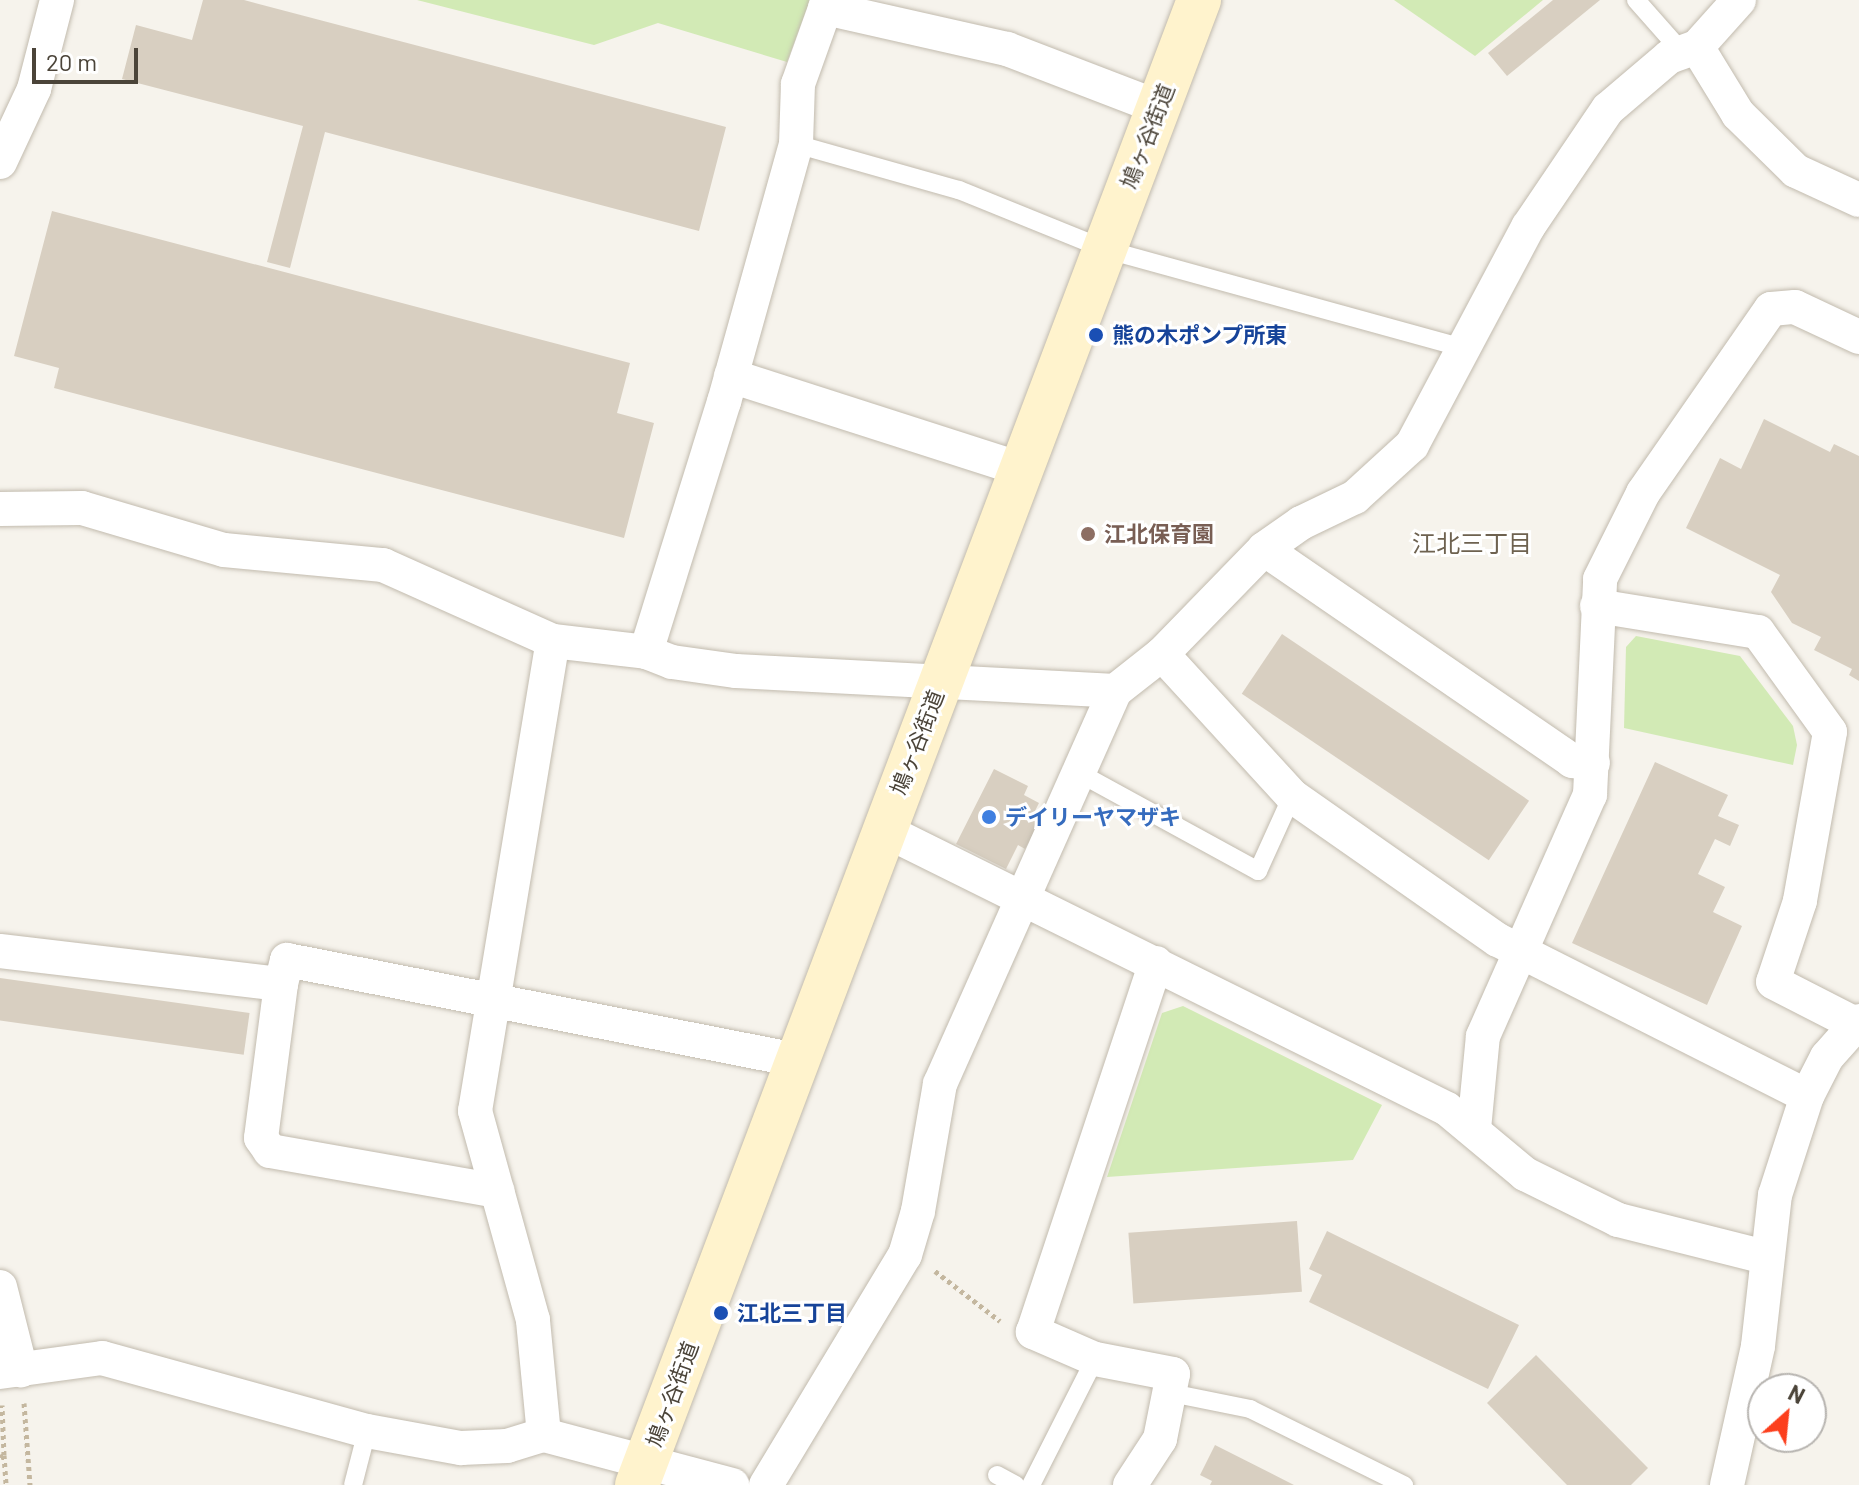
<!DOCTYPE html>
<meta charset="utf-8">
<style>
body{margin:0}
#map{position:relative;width:1859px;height:1485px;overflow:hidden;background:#f6f3ec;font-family:Barlow,"Noto Sans JP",sans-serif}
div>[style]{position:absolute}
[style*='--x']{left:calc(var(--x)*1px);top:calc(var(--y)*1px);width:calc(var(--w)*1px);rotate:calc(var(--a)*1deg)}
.green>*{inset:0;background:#d2eab5}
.building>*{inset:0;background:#d8cfc1;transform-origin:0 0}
.path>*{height:5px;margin-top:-2.5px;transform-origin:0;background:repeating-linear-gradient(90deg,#c4b79f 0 4px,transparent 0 8px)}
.roads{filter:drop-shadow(0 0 2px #c2bbae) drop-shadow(0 0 2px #c2bbae)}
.service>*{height:18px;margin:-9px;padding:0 9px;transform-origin:9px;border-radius:9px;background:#fff}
.minor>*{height:34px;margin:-17px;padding:0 17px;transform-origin:17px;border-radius:17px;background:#fff}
.secondary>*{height:44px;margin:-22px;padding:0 22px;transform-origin:22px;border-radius:22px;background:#fff3cd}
.dots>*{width:22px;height:22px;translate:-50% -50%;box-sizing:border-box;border:4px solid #fff;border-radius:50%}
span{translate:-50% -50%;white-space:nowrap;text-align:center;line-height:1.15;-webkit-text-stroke:6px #fff;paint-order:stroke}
.street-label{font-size:22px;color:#4b4439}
.transit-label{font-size:22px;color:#164399;font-weight:700}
.left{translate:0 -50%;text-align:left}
.education-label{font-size:22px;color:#785e54;font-weight:700}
.shop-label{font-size:22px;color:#366cbe;font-weight:700}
.neighbourhood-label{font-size:24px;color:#6e6250}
.north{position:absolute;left:1747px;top:1373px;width:80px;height:80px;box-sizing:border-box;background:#fff;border:2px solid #b7b4b0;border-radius:50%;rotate:27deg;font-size:22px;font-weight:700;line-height:32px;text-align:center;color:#4b4439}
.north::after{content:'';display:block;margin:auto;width:28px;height:36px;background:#fc3f1d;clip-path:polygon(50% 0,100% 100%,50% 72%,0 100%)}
.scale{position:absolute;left:32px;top:48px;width:106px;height:36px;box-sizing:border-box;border:4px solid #4b4439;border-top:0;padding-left:10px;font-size:24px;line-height:28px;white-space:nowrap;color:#4b4439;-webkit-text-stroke:6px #fff;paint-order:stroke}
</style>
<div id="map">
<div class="green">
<div style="clip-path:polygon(417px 0,810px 0,787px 62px,658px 23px,594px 45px)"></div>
<div style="clip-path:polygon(1394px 0,1543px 0,1475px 56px)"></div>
<div style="clip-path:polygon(1636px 636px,1740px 656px,1793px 726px,1797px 745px,1793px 765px,1624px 728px,1626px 647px)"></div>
<div style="clip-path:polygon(1183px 1006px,1382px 1105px,1353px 1160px,1107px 1177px,1162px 1013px)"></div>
</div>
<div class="building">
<div style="clip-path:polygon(203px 0,244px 0,726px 127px,699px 231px,325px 132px,290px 268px,267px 262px,303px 126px,122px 79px,136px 25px,192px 40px)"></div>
<div style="clip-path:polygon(1553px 0,1600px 0,1507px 76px,1488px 53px)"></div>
<div style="clip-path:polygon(52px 211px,630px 363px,617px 413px,654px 423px,624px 538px,54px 388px,59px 368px,14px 356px)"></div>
<div style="clip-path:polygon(1764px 419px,1830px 452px,1834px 444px,1859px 456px,1859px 681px,1849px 675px,1852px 669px,1814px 650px,1821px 637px,1792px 623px,1771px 592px,1780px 575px,1686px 528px,1720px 458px,1741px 469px)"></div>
<div style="left:1282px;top:634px;width:298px;height:72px;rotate:34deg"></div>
<div style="clip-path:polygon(1655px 762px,1728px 795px,1718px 816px,1739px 825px,1730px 846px,1715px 839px,1698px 874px,1725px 887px,1713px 912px,1742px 926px,1707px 1005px,1572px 943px)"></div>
<div style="clip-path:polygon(994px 769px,1028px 786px,1024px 795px,1039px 803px,1031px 819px,1039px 823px,1025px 849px,1018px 845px,1006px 869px,956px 844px)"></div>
<div style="left:0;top:978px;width:252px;height:42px;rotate:8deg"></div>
<div style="left:1297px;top:1221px;width:71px;height:169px;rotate:86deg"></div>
<div style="clip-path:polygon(1327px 1231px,1519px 1325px,1488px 1389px,1309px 1302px,1322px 1275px,1309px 1269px)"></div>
<div style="clip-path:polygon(1536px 1355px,1648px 1468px,1631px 1485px,1567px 1485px,1487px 1403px)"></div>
<div style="clip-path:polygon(1215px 1445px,1294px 1485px,1210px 1485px,1212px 1481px,1200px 1475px)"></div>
</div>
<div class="path">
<div style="--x:935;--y:1271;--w:82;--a:37.6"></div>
<div style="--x:24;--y:1403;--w:82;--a:85.8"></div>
<div style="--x:4;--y:1455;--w:30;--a:86"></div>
<div style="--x:0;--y:1457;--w:4;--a:-27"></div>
<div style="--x:4;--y:1455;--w:50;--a:-92.3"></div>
</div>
<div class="roads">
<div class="service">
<div style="--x:1636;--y:0;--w:69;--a:48.5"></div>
<div style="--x:796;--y:144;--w:169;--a:15.8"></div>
<div style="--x:959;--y:190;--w:157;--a:22.1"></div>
<div style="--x:1104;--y:249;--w:370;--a:15.4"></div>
<div style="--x:1081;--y:774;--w:202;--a:28.7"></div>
<div style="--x:1258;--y:871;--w:82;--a:-65.6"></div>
<div style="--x:1171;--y:1393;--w:81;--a:11.4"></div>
<div style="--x:1250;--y:1409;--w:172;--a:26.3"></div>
<div style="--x:997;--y:1475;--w:21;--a:28"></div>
<div style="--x:353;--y:1485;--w:56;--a:-75.5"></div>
<div style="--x:1031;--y:1485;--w:141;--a:-63.1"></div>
</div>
<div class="minor">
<div style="--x:825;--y:8;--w:187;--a:12.7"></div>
<div style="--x:1007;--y:49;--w:162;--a:21"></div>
<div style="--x:1697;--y:47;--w:79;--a:58.5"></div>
<div style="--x:1738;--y:114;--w:81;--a:44.5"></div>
<div style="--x:1796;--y:171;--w:69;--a:24.7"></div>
<div style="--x:0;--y:162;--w:81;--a:-65"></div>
<div style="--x:34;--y:89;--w:92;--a:-75.5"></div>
<div style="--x:731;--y:376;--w:305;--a:17.8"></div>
<div style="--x:0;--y:509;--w:82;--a:-0.7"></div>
<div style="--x:82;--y:508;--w:148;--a:16.5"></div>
<div style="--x:224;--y:550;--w:160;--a:5.4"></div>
<div style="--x:383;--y:565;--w:186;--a:24.1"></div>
<div style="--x:553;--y:641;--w:94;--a:6.7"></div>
<div style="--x:646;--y:652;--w:28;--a:21"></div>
<div style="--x:672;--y:662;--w:65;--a:8"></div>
<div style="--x:736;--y:671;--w:380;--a:3"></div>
<div style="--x:1115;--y:691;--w:60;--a:-38.2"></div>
<div style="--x:1162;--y:654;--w:146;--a:-45.8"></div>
<div style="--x:1264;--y:549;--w:45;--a:-35.1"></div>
<div style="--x:1301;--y:523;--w:60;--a:-25.7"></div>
<div style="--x:1355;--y:497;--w:77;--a:-42.4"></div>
<div style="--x:1412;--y:445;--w:247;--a:-62"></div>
<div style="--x:1528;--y:227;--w:143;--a:-55.9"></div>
<div style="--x:1608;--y:109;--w:80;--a:-40.4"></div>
<div style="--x:1669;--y:57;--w:30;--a:-20"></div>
<div style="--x:1697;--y:47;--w:63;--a:-48.2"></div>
<div style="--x:1264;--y:549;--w:374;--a:34.5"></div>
<div style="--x:1572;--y:761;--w:21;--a:5"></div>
<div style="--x:1597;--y:606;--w:163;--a:9.2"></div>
<div style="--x:1758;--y:632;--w:123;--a:54.2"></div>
<div style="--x:1830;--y:732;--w:172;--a:100.1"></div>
<div style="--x:1800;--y:901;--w:85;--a:108.4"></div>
<div style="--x:1773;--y:982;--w:90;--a:27.1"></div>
<div style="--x:646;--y:652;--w:262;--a:-72.7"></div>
<div style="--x:724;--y:402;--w:268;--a:-74.4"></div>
<div style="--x:796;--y:144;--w:60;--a:-88.1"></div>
<div style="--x:798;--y:84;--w:89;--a:-70.3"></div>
<div style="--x:1162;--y:654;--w:193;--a:47.5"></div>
<div style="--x:1292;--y:796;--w:251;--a:35"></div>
<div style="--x:1498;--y:940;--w:346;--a:26.8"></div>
<div style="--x:884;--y:830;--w:628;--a:26.36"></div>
<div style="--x:1447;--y:1109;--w:102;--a:39.8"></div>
<div style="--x:1525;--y:1174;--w:104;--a:26.3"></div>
<div style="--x:1618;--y:1220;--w:152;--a:14.1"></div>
<div style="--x:0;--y:951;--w:283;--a:6.7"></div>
<div style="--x:281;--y:984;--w:25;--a:-76"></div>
<div style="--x:287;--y:960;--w:519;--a:11.11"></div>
<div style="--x:281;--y:984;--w:155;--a:97.4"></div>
<div style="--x:261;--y:1138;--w:16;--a:55"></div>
<div style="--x:270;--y:1151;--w:231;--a:10"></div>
<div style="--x:1474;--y:1129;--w:93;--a:-84.5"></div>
<div style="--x:1483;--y:1036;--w:264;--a:-66.1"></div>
<div style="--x:1590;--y:795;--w:216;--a:-87.3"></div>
<div style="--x:1600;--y:579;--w:96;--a:-63.4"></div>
<div style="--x:1643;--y:493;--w:224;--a:-55.2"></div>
<div style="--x:1771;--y:309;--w:24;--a:-5"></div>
<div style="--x:1795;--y:307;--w:71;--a:25.1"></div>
<div style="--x:0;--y:1287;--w:86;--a:75.8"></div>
<div style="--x:0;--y:1372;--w:103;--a:-7.8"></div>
<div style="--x:102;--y:1358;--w:275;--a:15.4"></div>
<div style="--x:367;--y:1431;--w:96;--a:10.3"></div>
<div style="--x:461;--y:1448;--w:46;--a:-2.5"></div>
<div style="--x:507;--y:1446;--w:39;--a:-17"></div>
<div style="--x:544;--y:1435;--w:195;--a:14.9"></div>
<div style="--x:544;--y:1435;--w:116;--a:-95.5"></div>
<div style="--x:533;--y:1320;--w:217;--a:-105.5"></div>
<div style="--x:475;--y:1111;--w:476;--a:-80.6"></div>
<div style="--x:766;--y:1485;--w:269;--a:-58.9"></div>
<div style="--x:905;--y:1255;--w:46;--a:-73.5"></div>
<div style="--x:918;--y:1211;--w:129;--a:-80.2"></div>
<div style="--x:940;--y:1084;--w:430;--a:-66"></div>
<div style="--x:1130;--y:1485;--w:55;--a:-56.9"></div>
<div style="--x:1160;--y:1439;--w:66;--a:-78.7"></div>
<div style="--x:1173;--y:1374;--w:79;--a:-169.1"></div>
<div style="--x:1095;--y:1359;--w:68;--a:-156.5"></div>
<div style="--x:1033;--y:1332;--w:389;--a:-71.6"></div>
<div style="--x:1727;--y:1485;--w:142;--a:-77.4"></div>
<div style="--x:1758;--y:1346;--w:152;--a:-83.6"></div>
<div style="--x:1775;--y:1195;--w:104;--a:-72.1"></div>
<div style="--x:1807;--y:1096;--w:44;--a:-62.9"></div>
<div style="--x:1827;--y:1057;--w:48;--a:-48.4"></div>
</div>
<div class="secondary">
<div style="--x:637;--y:1485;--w:1588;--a:-69.27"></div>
</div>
</div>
<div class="dots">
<div style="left:1096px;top:335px;background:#1a4fb4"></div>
<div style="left:1088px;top:534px;background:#8d6e63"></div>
<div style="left:989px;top:817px;background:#3f7fe0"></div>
<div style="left:721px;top:1313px;background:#1a4fb4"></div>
</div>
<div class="street-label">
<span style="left:1147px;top:136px;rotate:-69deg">鳩ヶ谷街道</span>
<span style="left:917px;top:742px;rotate:-69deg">鳩ヶ谷街道</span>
<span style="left:672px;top:1394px;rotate:-70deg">鳩ヶ谷街道</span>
</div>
<div class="transit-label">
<span class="left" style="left:1112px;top:335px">熊の木ポンプ所東</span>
<span class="left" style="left:737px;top:1313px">江北三丁目</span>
</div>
<div class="education-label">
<span class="left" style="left:1104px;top:534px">江北保育園</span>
</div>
<div class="shop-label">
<span class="left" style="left:1005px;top:817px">デイリーヤマザキ</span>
</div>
<div class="neighbourhood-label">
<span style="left:1472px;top:543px">江北三丁目</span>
</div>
<div class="north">N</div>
<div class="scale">20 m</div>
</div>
